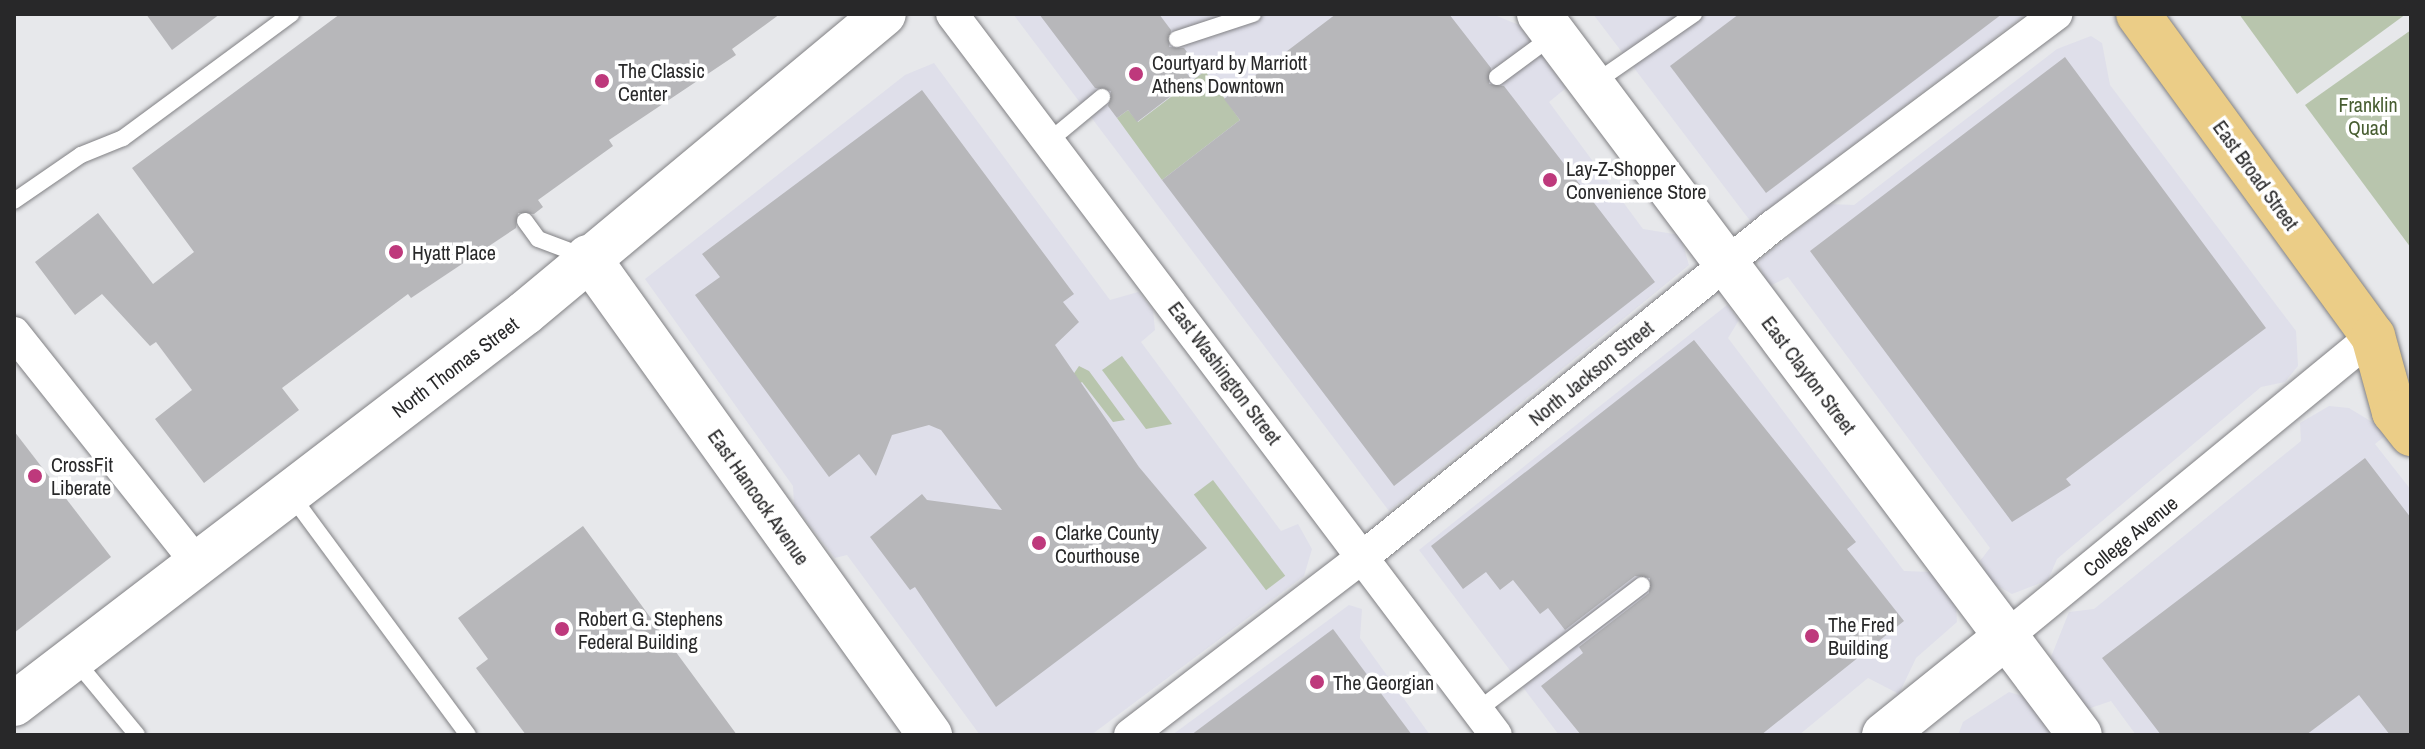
<!DOCTYPE html>
<style>
body{margin:0}
#map{position:relative;width:2425px;height:749px;overflow:hidden;background:#e7e8eb;font-family:"Archivo Narrow",sans-serif}
div>[style]{position:absolute}
[style*='--x']{left:calc(var(--x)*1px);top:calc(var(--y)*1px);width:calc(var(--w)*1px);rotate:calc(var(--a)*1deg)}
.built>*{inset:0;background:#dfdfea}
.green>*{inset:0;background:#b8c5ad;transform-origin:0 0}
.building>*{inset:0;background:#b7b7ba}
.roads{filter:drop-shadow(0 0 2px #818184) drop-shadow(0 0 2px #818184)}
.lane>*{height:16px;margin:-8px;padding:0 8px;transform-origin:8px;border-radius:8px;background:#fff}
.street>*{height:32px;margin:-16px;padding:0 16px;transform-origin:16px;border-radius:16px;background:#fff}
.secondary>*{height:44px;margin:-22px;padding:0 22px;transform-origin:22px;border-radius:22px;background:#fff}
.primary>*{height:44px;margin:-22px;padding:0 22px;transform-origin:22px;border-radius:22px;background:#ebcd87}
.dots>*{width:22px;height:22px;translate:-50% -50%;box-sizing:border-box;border:4px solid #fff;border-radius:50%}
span{translate:-50% -50%;white-space:nowrap;text-align:center;line-height:1.15;-webkit-text-stroke:7px #fff;paint-order:stroke}
.poi-label{font-size:20px;color:#282829}
.left{translate:0 -50%;text-align:left}
.park-label{font-size:20px;color:#475d31}
.street-label{font-size:20px;color:#282829}
.frame{position:absolute;inset:0;border:16px solid #282829;pointer-events:none}
</style>
<div id="map">
<div class="built">
<div style="clip-path:polygon(1013px 14px,1492px 14px,1519px 25px,1566px 88px,1549px 102px,1643px 229px,1680px 235px,1689px 265px,1389px 511px)"></div>
<div style="clip-path:polygon(1593px 14px,2026px 14px,1751px 222px)"></div>
<div style="clip-path:polygon(2091px 36px,2102px 43px,2110px 85px,2296px 331px,2298px 366px,2285px 382px,2261px 387px,2057px 559px,2048px 580px,2012px 594px,1991px 582px,1980px 561px,1990px 548px,1788px 277px,1768px 287px,1758px 261px,1830px 204px,1854px 205px,2057px 49px)"></div>
<div style="clip-path:polygon(934px 63px,1110px 300px,1138px 292px,1153px 310px,1155px 330px,1141px 342px,1281px 531px,1298px 524px,1312px 549px,1304px 576px,1091px 735px,980px 735px,847px 555px,835px 558px,794px 505px,793px 486px,645px 279px,905px 75px)"></div>
<div style="clip-path:polygon(1727px 305px,1739px 320px,1728px 338px,1904px 571px,1931px 572px,1956px 606px,1957px 622px,1916px 658px,1899px 694px,1868px 678px,1799px 735px,1559px 735px,1419px 550px)"></div>
<div style="clip-path:polygon(2329px 406px,2349px 408px,2377px 425px,2386px 435px,2375px 444px,2411px 490px,2411px 735px,2136px 735px,2111px 701px,2085px 710px,2051px 657px,2069px 612px,2094px 609px,2301px 441px,2300px 423px)"></div>
<div style="clip-path:polygon(1349px 605px,1362px 609px,1360px 638px,1430px 735px,1172px 735px)"></div>
<div style="clip-path:polygon(2009px 692px,2025px 697px,2052px 735px,1958px 735px,1963px 722px)"></div>
</div>
<div class="green">
<div style="clip-path:polygon(2239px 14px,2406px 14px,2297px 94px)"></div>
<div style="clip-path:polygon(2411px 30px,2411px 248px,2305px 105px)"></div>
<div style="clip-path:polygon(1205px 71px,1240px 120px,1162px 180px,1117px 118px,1128px 110px,1138px 122px)"></div>
<div style="clip-path:polygon(1122px 356px,1172px 424px,1146px 429px,1102px 370px)"></div>
<div style="clip-path:polygon(1079px 366px,1089px 371px,1125px 420px,1113px 422px,1082px 382px,1054px 403px)"></div>
<div style="left:1213px;top:480px;width:120px;height:24px;rotate:53deg"></div>
</div>
<div class="building">
<div style="clip-path:polygon(146px 14px,220px 14px,172px 50px)"></div>
<div style="clip-path:polygon(340px 14px,780px 14px,732px 49px,736px 55px,609px 140px,613px 146px,538px 200px,543px 207px,534px 214px,518px 213px,516px 228px,411px 298px,408px 294px,282px 388px,299px 410px,204px 483px,155px 419px,192px 390px,156px 342px,150px 346px,102px 294px,75px 315px,35px 262px,98px 213px,153px 284px,194px 252px,132px 168px)"></div>
<div style="clip-path:polygon(1039px 14px,1159px 14px,1171px 30px,1169px 47px,1184px 48px,1193px 60px,1183px 68px,1192px 80px,1137px 122px,1128px 110px,1117px 118px,1108px 106px,1111px 91px,1095px 88px)"></div>
<div style="clip-path:polygon(1336px 14px,1449px 14px,1491px 68px,1489px 84px,1504px 86px,1655px 282px,1394px 486px,1162px 180px,1240px 120px,1224px 99px)"></div>
<div style="clip-path:polygon(1739px 14px,2002px 14px,1766px 193px,1670px 66px)"></div>
<div style="clip-path:polygon(2065px 57px,2266px 328px,2066px 479px,2071px 485px,2012px 522px,1810px 251px)"></div>
<div style="clip-path:polygon(922px 90px,1074px 294px,1063px 302px,1079px 322px,1055px 345px,1139px 467px,1207px 548px,996px 707px,915px 587px,910px 590px,870px 537px,922px 494px,927px 500px,1002px 510px,941px 430px,929px 425px,892px 435px,876px 476px,859px 454px,829px 477px,695px 295px,720px 277px,702px 254px)"></div>
<div style="clip-path:polygon(1694px 340px,1856px 542px,1847px 549px,1904px 621px,1761px 735px,1581px 735px,1541px 686px,1583px 653px,1579px 647px,1649px 593px,1650px 578px,1635px 576px,1565px 630px,1548px 608px,1540px 614px,1513px 580px,1500px 590px,1486px 572px,1463px 589px,1431px 546px)"></div>
<div style="clip-path:polygon(14px 431px,111px 557px,14px 633px)"></div>
<div style="clip-path:polygon(2365px 458px,2411px 518px,2411px 735px,2390px 735px,2359px 695px,2306px 735px,2161px 735px,2102px 658px)"></div>
<div style="clip-path:polygon(583px 526px,656px 625px,737px 735px,526px 735px,476px 668px,488px 659px,458px 618px)"></div>
<div style="clip-path:polygon(1333px 629px,1412px 735px,1191px 735px)"></div>
</div>
<div class="roads">
<div class="lane">
<div style="--x:1177;--y:39;--w:80;--a:-18.2"></div>
<div style="--x:1497;--y:77;--w:71;--a:-36.4"></div>
<div style="--x:1593;--y:84;--w:123;--a:-34.7"></div>
<div style="--x:1049;--y:141;--w:69;--a:-39.7"></div>
<div style="--x:14;--y:201;--w:81;--a:-34.5"></div>
<div style="--x:81;--y:155;--w:45;--a:-22"></div>
<div style="--x:123;--y:138;--w:209;--a:-36.4"></div>
<div style="--x:525;--y:221;--w:22;--a:54"></div>
<div style="--x:538;--y:239;--w:51;--a:20.6"></div>
<div style="--x:291;--y:495;--w:298;--a:53.6"></div>
<div style="--x:75;--y:660;--w:97;--a:50.4"></div>
<div style="--x:1478;--y:710;--w:206;--a:-37.3"></div>
</div>
<div class="street">
<div style="--x:952;--y:14;--w:903;--a:52.97"></div>
<div style="--x:14;--y:333;--w:295;--a:51.5"></div>
<div style="--x:2006;--y:637;--w:475;--a:-39.4"></div>
<div style="--x:1130;--y:735;--w:295;--a:-37.4"></div>
<div style="--x:1364;--y:556;--w:526;--a:-38.9"></div>
<div style="--x:1773;--y:226;--w:354;--a:-36.8"></div>
</div>
<div class="secondary">
<div style="--x:1539;--y:14;--w:901;--a:53.12"></div>
<div style="--x:588;--y:257;--w:588;--a:54.42"></div>
<div style="--x:14;--y:704;--w:643;--a:-37.42"></div>
<div style="--x:525;--y:313;--w:467;--a:-39.8"></div>
<div style="--x:1884;--y:735;--w:156;--a:-38.8"></div>
</div>
<div class="primary">
<div style="--x:2138;--y:14;--w:399;--a:53.9"></div>
<div style="--x:2373;--y:336;--w:79;--a:74.6"></div>
<div style="--x:2394;--y:412;--w:28;--a:52"></div>
</div>
</div>
<div class="dots">
<div style="left:1136px;top:74px;background:#be397c"></div>
<div style="left:602px;top:81px;background:#be397c"></div>
<div style="left:1550px;top:180px;background:#be397c"></div>
<div style="left:396px;top:252px;background:#be397c"></div>
<div style="left:35px;top:476px;background:#be397c"></div>
<div style="left:1039px;top:543px;background:#be397c"></div>
<div style="left:562px;top:629px;background:#be397c"></div>
<div style="left:1812px;top:636px;background:#be397c"></div>
<div style="left:1317px;top:682px;background:#be397c"></div>
</div>
<div class="poi-label">
<span class="left" style="left:1152px;top:74px">Courtyard by Marriott<br>Athens Downtown</span>
<span class="left" style="left:618px;top:82px">The Classic<br>Center</span>
<span class="left" style="left:1566px;top:180px">Lay-Z-Shopper<br>Convenience Store</span>
<span class="left" style="left:412px;top:252px">Hyatt Place</span>
<span class="left" style="left:51px;top:476px">CrossFit<br>Liberate</span>
<span class="left" style="left:1055px;top:544px">Clarke County<br>Courthouse</span>
<span class="left" style="left:578px;top:630px">Robert G. Stephens<br>Federal Building</span>
<span class="left" style="left:1828px;top:636px">The Fred<br>Building</span>
<span class="left" style="left:1333px;top:682px">The Georgian</span>
</div>
<div class="park-label">
<span style="left:2368px;top:116px">Franklin<br>Quad</span>
</div>
<div class="street-label">
<span style="left:2256px;top:175px;rotate:54deg">East Broad Street</span>
<span style="left:455px;top:367px;rotate:-37deg">North Thomas Street</span>
<span style="left:1225px;top:373px;rotate:53deg">East Washington Street</span>
<span style="left:1591px;top:373px;rotate:-39deg">North Jackson Street</span>
<span style="left:1809px;top:375px;rotate:53deg">East Clayton Street</span>
<span style="left:759px;top:497px;rotate:55deg">East Hancock Avenue</span>
<span style="left:2130px;top:536px;rotate:-39deg">College Avenue</span>
</div>
<div class="frame"></div>
</div>
